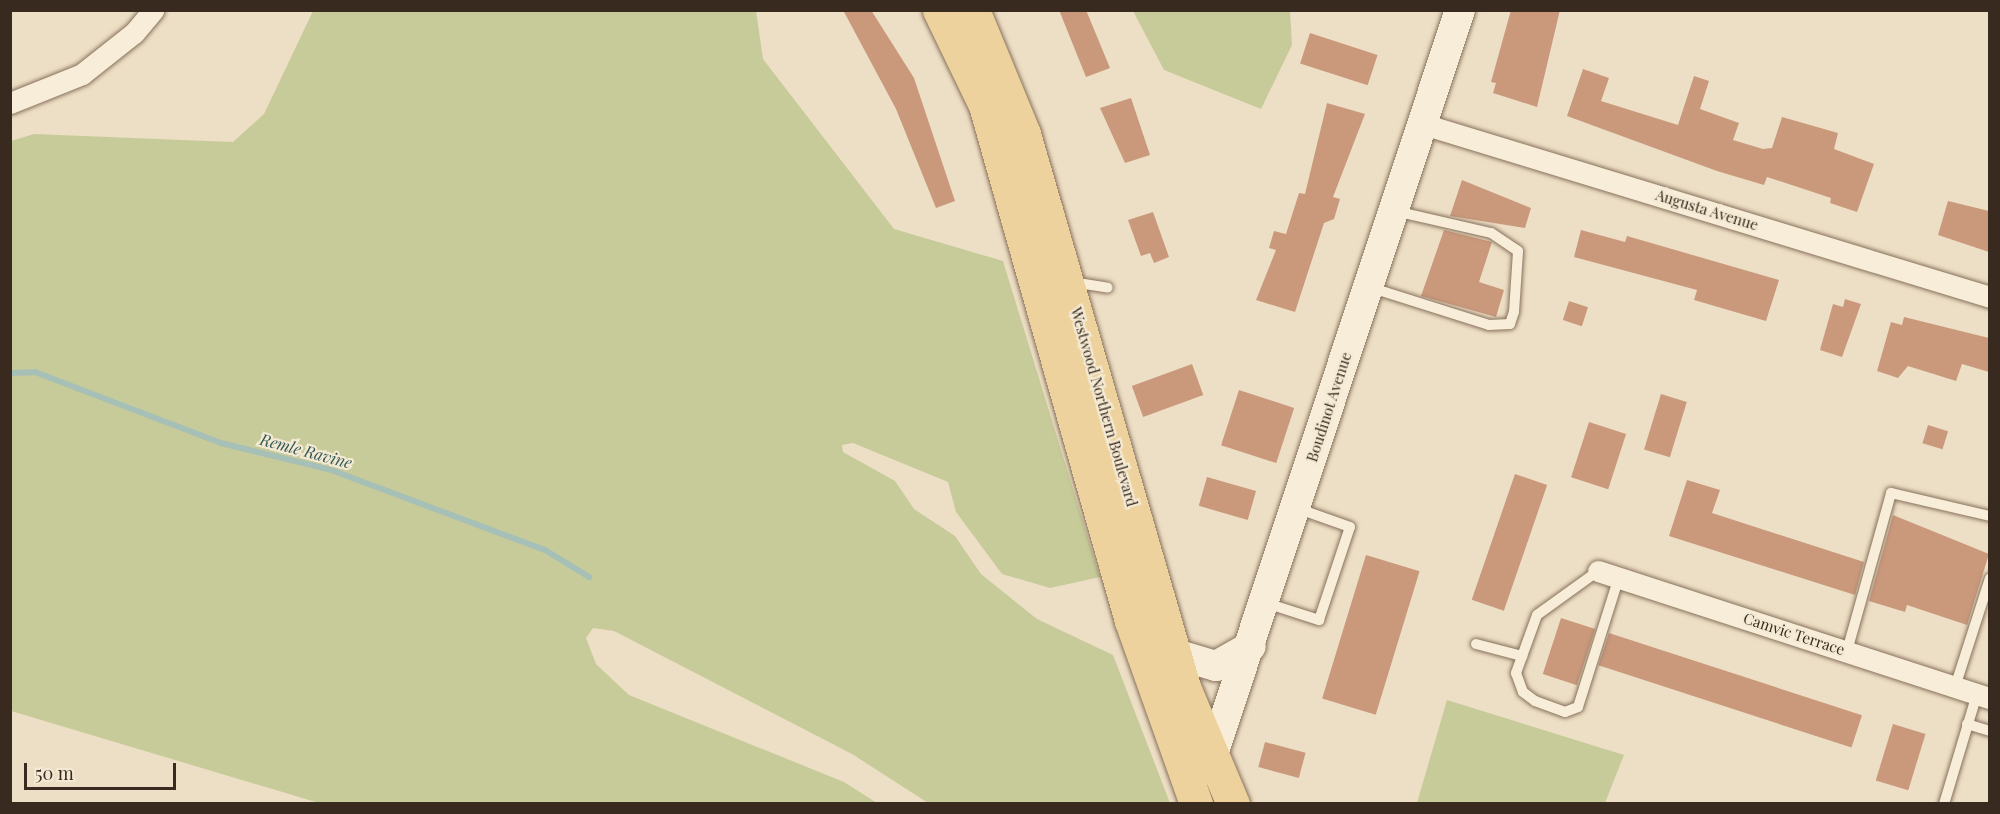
<!DOCTYPE html>
<style>
body{margin:0}
#map{position:relative;width:2000px;height:814px;overflow:hidden;background:#eddfc5;font-family:"Playfair Display",serif}
div>[style]{position:absolute}
[style*='--x']{left:calc(var(--x)*1px);top:calc(var(--y)*1px);width:calc(var(--w)*1px);rotate:calc(var(--a)*1deg)}
.green>*{inset:0;background:#c7cb99}
.stream>*{height:6px;margin:-3px;padding:0 3px;transform-origin:3px;border-radius:3px;background:#a7c0b7}
.building>*{inset:0;background:#ca997c;transform-origin:0 0}
.roads{filter:drop-shadow(0 0 2px #87715c) drop-shadow(0 0 2px #87715c)}
.lane>*{height:10px;margin:-5px;padding:0 5px;transform-origin:5px;border-radius:5px;background:#f8edd8}
.street>*{height:21px;margin:-10.5px;padding:0 10.5px;transform-origin:10.5px;border-radius:10.5px;background:#f8edd8}
.secondary>*{height:30px;margin:-15px;padding:0 15px;transform-origin:15px;border-radius:15px;background:#f8edd8}
.primary>*{height:33px;margin:-16.5px;padding:0 16.5px;transform-origin:16.5px;border-radius:16.5px;background:#eed29e}
span{translate:-50% -50%;white-space:nowrap;text-align:center;line-height:1.15;-webkit-text-stroke:4.5px #f4ead4;paint-order:stroke}
.street-label{font-size:15px;color:#382a1f}
.water-label{font-size:16px;color:#2f5752;font-style:italic}
.frame{position:absolute;inset:0;border:12px solid #382a1f;pointer-events:none}
.scale{position:absolute;left:24px;top:763px;width:152px;height:27px;box-sizing:border-box;border:3px solid #382a1f;border-top:0;padding-left:8px;font-size:18px;line-height:21px;white-space:nowrap;color:#382a1f;-webkit-text-stroke:4px #f4ead4;paint-order:stroke}
</style>
<div id="map">
<div class="green">
<div style="clip-path:polygon(313px 11px,756px 11px,763px 59px,894px 229px,1003px 261px,1100px 577px,1050px 588px,1002px 574px,956px 512px,948px 482px,853px 443px,842px 445px,843px 452px,895px 481px,914px 509px,955px 536px,981px 574px,1037px 619px,1113px 655px,1170px 803px,928px 803px,852px 754px,614px 631px,593px 628px,586px 638px,596px 664px,629px 695px,844px 782px,877px 803px,319px 803px,11px 711px,11px 141px,34px 134px,233px 142px,264px 114px)"></div>
<div style="clip-path:polygon(1133px 11px,1290px 11px,1292px 45px,1261px 109px,1164px 70px)"></div>
<div style="clip-path:polygon(1447px 700px,1624px 755px,1605px 803px,1417px 803px)"></div>
</div>
<div class="stream">
<div style="--x:10;--y:373;--w:25;--a:-2"></div>
<div style="--x:35;--y:372;--w:199;--a:20.9"></div>
<div style="--x:221;--y:443;--w:113;--a:13.8"></div>
<div style="--x:331;--y:470;--w:228;--a:20.5"></div>
<div style="--x:545;--y:550;--w:52;--a:31.5"></div>
</div>
<div class="building">
<div style="clip-path:polygon(843px 10px,871px 10px,914px 78px,955px 201px,936px 208px,896px 109px)"></div>
<div style="clip-path:polygon(1059px 10px,1086px 10px,1110px 68px,1086px 77px)"></div>
<div style="clip-path:polygon(1511px 10px,1560px 10px,1537px 107px,1493px 93px,1496px 83px,1491px 82px)"></div>
<div style="left:1310px;top:33px;width:71px;height:32px;rotate:18deg"></div>
<div style="clip-path:polygon(1583px 69px,1609px 78px,1601px 101px,1678px 125px,1694px 76px,1709px 81px,1700px 109px,1739px 123px,1733px 140px,1763px 149px,1772px 148px,1782px 117px,1838px 133px,1834px 149px,1874px 164px,1857px 212px,1830px 203px,1831px 198px,1767px 177px,1764px 185px,1717px 171px,1567px 116px)"></div>
<div style="clip-path:polygon(1131px 98px,1150px 155px,1125px 163px,1100px 108px)"></div>
<div style="clip-path:polygon(1327px 103px,1365px 114px,1333px 197px,1340px 199px,1334px 219px,1324px 223px,1295px 312px,1256px 300px,1276px 250px,1269px 248px,1274px 231px,1286px 234px,1299px 193px,1305px 194px)"></div>
<div style="clip-path:polygon(1462px 180px,1531px 208px,1525px 228px,1450px 216px)"></div>
<div style="clip-path:polygon(1948px 201px,1989px 211px,1989px 252px,1938px 235px)"></div>
<div style="clip-path:polygon(1153px 212px,1169px 257px,1154px 263px,1150px 253px,1141px 256px,1128px 220px)"></div>
<div style="clip-path:polygon(1444px 230px,1492px 242px,1479px 282px,1504px 290px,1496px 317px,1421px 296px)"></div>
<div style="clip-path:polygon(1581px 230px,1625px 242px,1627px 236px,1779px 280px,1766px 321px,1694px 300px,1697px 290px,1574px 257px)"></div>
<div style="clip-path:polygon(1845px 299px,1861px 304px,1842px 357px,1820px 350px,1833px 304px,1843px 307px)"></div>
<div style="left:1569px;top:301px;width:20px;height:20px;rotate:18deg"></div>
<div style="clip-path:polygon(1904px 317px,1989px 338px,1989px 372px,1962px 364px,1956px 381px,1908px 366px,1898px 378px,1877px 371px,1891px 322px,1902px 325px)"></div>
<div style="left:1192px;top:364px;width:33px;height:64px;rotate:70deg"></div>
<div style="left:1239px;top:390px;width:58px;height:58px;rotate:18deg"></div>
<div style="left:1661px;top:394px;width:27px;height:58px;rotate:17deg"></div>
<div style="left:1589px;top:422px;width:39px;height:58px;rotate:18deg"></div>
<div style="left:1928px;top:425px;width:21px;height:19px;rotate:17deg"></div>
<div style="left:1515px;top:474px;width:34px;height:133px;rotate:19deg"></div>
<div style="left:1207px;top:477px;width:51px;height:30px;rotate:16deg"></div>
<div style="clip-path:polygon(1687px 480px,1720px 490px,1712px 513px,1864px 562px,1855px 595px,1669px 536px)"></div>
<div style="clip-path:polygon(1893px 515px,1989px 554px,1967px 625px,1907px 605px,1905px 612px,1869px 601px)"></div>
<div style="left:1366px;top:555px;width:56px;height:150px;rotate:17deg"></div>
<div style="left:1561px;top:618px;width:36px;height:59px;rotate:18deg"></div>
<div style="left:1609px;top:633px;width:266px;height:34px;rotate:18deg"></div>
<div style="left:1893px;top:724px;width:34px;height:59px;rotate:17deg"></div>
<div style="left:1265px;top:742px;width:42px;height:26px;rotate:15deg"></div>
</div>
<div class="roads">
<div class="lane">
<div style="--x:1072;--y:282;--w:36;--a:9"></div>
<div style="--x:1369;--y:287;--w:126;--a:17.6"></div>
<div style="--x:1489;--y:325;--w:21;--a:-3"></div>
<div style="--x:1510;--y:324;--w:13;--a:-72"></div>
<div style="--x:1514;--y:312;--w:61;--a:-86.2"></div>
<div style="--x:1518;--y:251;--w:32;--a:-146"></div>
<div style="--x:1491;--y:233;--w:98;--a:-167.1"></div>
<div style="--x:1598;--y:571;--w:75;--a:144.2"></div>
<div style="--x:1537;--y:615;--w:62;--a:109.9"></div>
<div style="--x:1516;--y:673;--w:20;--a:70"></div>
<div style="--x:1523;--y:692;--w:15;--a:37"></div>
<div style="--x:1535;--y:701;--w:32;--a:20"></div>
<div style="--x:1565;--y:712;--w:14;--a:-21"></div>
<div style="--x:1578;--y:707;--w:136;--a:-72.5"></div>
<div style="--x:1266;--y:603;--w:56;--a:17.8"></div>
<div style="--x:1319;--y:620;--w:98;--a:-71.6"></div>
<div style="--x:1350;--y:527;--w:57;--a:-160.6"></div>
<div style="--x:1476;--y:644;--w:48;--a:14.6"></div>
<div style="--x:1847;--y:651;--w:164;--a:-74.4"></div>
<div style="--x:1891;--y:493;--w:102;--a:13.1"></div>
<div style="--x:1955;--y:687;--w:114;--a:-72.2"></div>
<div style="--x:1967;--y:724;--w:24;--a:17"></div>
<div style="--x:1944;--y:804;--w:115;--a:-73.3"></div>
</div>
<div class="street">
<div style="--x:10;--y:103;--w:78;--a:-21.9"></div>
<div style="--x:82;--y:74;--w:66;--a:-38.3"></div>
<div style="--x:134;--y:33;--w:30;--a:-50"></div>
<div style="--x:1423;--y:124;--w:593;--a:16.97"></div>
<div style="--x:1598;--y:571;--w:412;--a:18"></div>
</div>
<div class="secondary">
<div style="--x:1175;--y:654;--w:43;--a:16.3"></div>
<div style="--x:1216;--y:666;--w:40;--a:-29.7"></div>
<div style="--x:1208;--y:769;--w:800;--a:-71.63"></div>
</div>
<div class="primary">
<div style="--x:939;--y:10;--w:106;--a:64.2"></div>
<div style="--x:985;--y:105;--w:536;--a:74.2"></div>
<div style="--x:1131;--y:621;--w:194;--a:70.4"></div>
<div style="--x:973;--y:10;--w:134;--a:67.6"></div>
<div style="--x:1024;--y:134;--w:576;--a:73.86"></div>
<div style="--x:1184;--y:687;--w:127;--a:67.3"></div>
</div>
</div>
<div class="street-label">
<span style="left:1707px;top:210px;rotate:17deg">Augusta Avenue</span>
<span style="left:1104px;top:407px;rotate:74deg">Westwood Northern Boulevard</span>
<span style="left:1329px;top:407px;rotate:-72deg">Boudinot Avenue</span>
<span style="left:1794px;top:634px;rotate:18deg">Camvic Terrace</span>
</div>
<div class="water-label">
<span style="left:306px;top:451px;rotate:15deg">Remle Ravine</span>
</div>
<div class="frame"></div>
<div class="scale">50 m</div>
</div>
